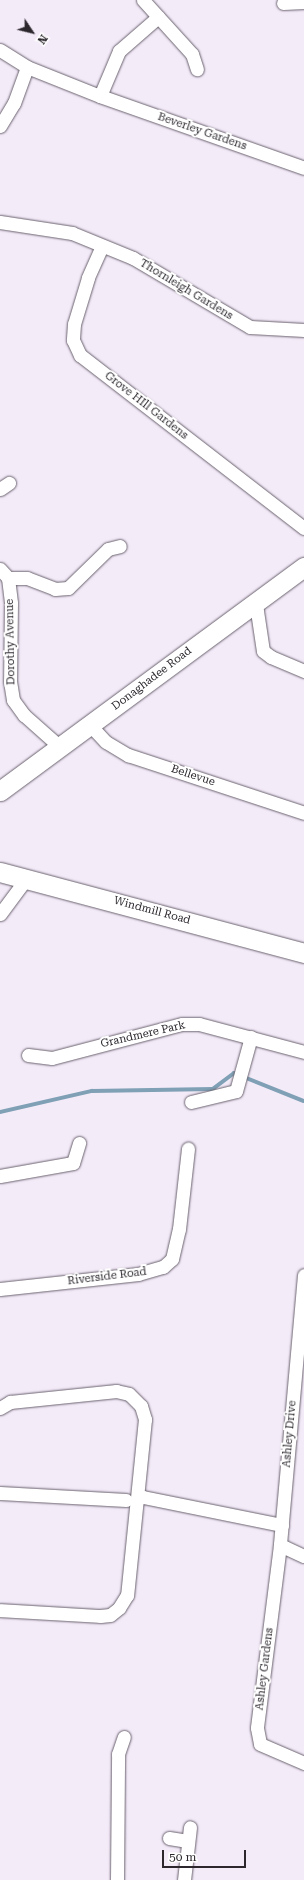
<!DOCTYPE html>
<style>
body{margin:0}
#map{position:relative;width:304px;height:1880px;overflow:hidden;background:#f4ebf9;font-family:"Roboto Serif",serif}
div>[style]{position:absolute}
[style*='--x']{left:calc(var(--x)*1px);top:calc(var(--y)*1px);width:calc(var(--w)*1px);rotate:calc(var(--a)*1deg)}
.stream>*{height:3.5px;margin:-1.75px;padding:0 1.75px;transform-origin:1.75px;border-radius:1.75px;background:#7fa0b5}
.roads{filter:drop-shadow(0 0 1px #6a626e) drop-shadow(0 0 1px #6a626e)}
.street>*{height:13px;margin:-6.5px;padding:0 6.5px;transform-origin:6.5px;border-radius:6.5px;background:#fff}
.secondary>*{height:19px;margin:-9.5px;padding:0 9.5px;transform-origin:9.5px;border-radius:9.5px;background:#fff}
span{translate:-50% -50%;white-space:nowrap;text-align:center;line-height:1.15;-webkit-text-stroke:4px #fff;paint-order:stroke}
.street-label{font-size:11px;color:#2b272d}
.north{position:absolute;left:12px;top:12px;width:40px;height:40px;-webkit-text-stroke:3px #fff;paint-order:stroke;rotate:125deg;font-size:11px;font-weight:700;line-height:16px;text-align:center;color:#2b272d}
.north::after{content:'';display:block;margin:auto;width:14px;height:18px;background:#2b272d;clip-path:polygon(50% 0,100% 100%,50% 72%,0 100%)}
.scale{position:absolute;left:162px;top:1850px;width:84px;height:18px;box-sizing:border-box;border:2px solid #2b272d;border-top:0;padding-left:5px;font-size:12px;line-height:14px;white-space:nowrap;color:#2b272d;-webkit-text-stroke:3px #fff;paint-order:stroke}
</style>
<div id="map">
<div class="stream">
<div style="--x:0;--y:1112;--w:94;--a:-12.9"></div>
<div style="--x:92;--y:1091;--w:121;--a:-0.9"></div>
<div style="--x:213;--y:1089;--w:26;--a:-37"></div>
<div style="--x:234;--y:1073;--w:75;--a:21.8"></div>
</div>
<div class="roads">
<div class="street">
<div style="--x:143;--y:0;--w:73;--a:47.8"></div>
<div style="--x:192;--y:54;--w:16;--a:72"></div>
<div style="--x:283;--y:3;--w:21;--a:-3"></div>
<div style="--x:0;--y:50;--w:32;--a:32"></div>
<div style="--x:27;--y:67;--w:79;--a:21.7"></div>
<div style="--x:100;--y:96;--w:216;--a:19.4"></div>
<div style="--x:100;--y:96;--w:49;--a:-67.1"></div>
<div style="--x:119;--y:51;--w:52;--a:-41.1"></div>
<div style="--x:0;--y:126;--w:27;--a:-59"></div>
<div style="--x:14;--y:103;--w:38;--a:-70"></div>
<div style="--x:0;--y:222;--w:73;--a:8.7"></div>
<div style="--x:72;--y:233;--w:66;--a:22.3"></div>
<div style="--x:133;--y:258;--w:136;--a:30.5"></div>
<div style="--x:250;--y:327;--w:54;--a:3.2"></div>
<div style="--x:102;--y:246;--w:35;--a:114"></div>
<div style="--x:88;--y:278;--w:48;--a:106.9"></div>
<div style="--x:74;--y:324;--w:16;--a:94"></div>
<div style="--x:73;--y:340;--w:17;--a:65"></div>
<div style="--x:80;--y:355;--w:283;--a:37.7"></div>
<div style="--x:0;--y:489;--w:11;--a:-34"></div>
<div style="--x:0;--y:569;--w:12;--a:48"></div>
<div style="--x:8;--y:578;--w:25;--a:83"></div>
<div style="--x:11;--y:603;--w:78;--a:90.7"></div>
<div style="--x:10;--y:681;--w:19;--a:81"></div>
<div style="--x:13;--y:700;--w:19;--a:54"></div>
<div style="--x:24;--y:715;--w:48;--a:41.6"></div>
<div style="--x:8;--y:578;--w:19;--a:0"></div>
<div style="--x:27;--y:578;--w:30;--a:21"></div>
<div style="--x:55;--y:589;--w:13;--a:-4"></div>
<div style="--x:68;--y:588;--w:56;--a:-44.3"></div>
<div style="--x:108;--y:549;--w:12;--a:-14"></div>
<div style="--x:253;--y:604;--w:8;--a:60"></div>
<div style="--x:257;--y:611;--w:40;--a:81.5"></div>
<div style="--x:263;--y:651;--w:10;--a:37"></div>
<div style="--x:271;--y:657;--w:36;--a:23"></div>
<div style="--x:90;--y:725;--w:23;--a:47"></div>
<div style="--x:106;--y:742;--w:26;--a:31"></div>
<div style="--x:128;--y:755;--w:185;--a:18.2"></div>
<div style="--x:0;--y:914;--w:44;--a:-53.4"></div>
<div style="--x:28;--y:1055;--w:24;--a:7"></div>
<div style="--x:52;--y:1058;--w:134;--a:-14.7"></div>
<div style="--x:182;--y:1024;--w:17;--a:0"></div>
<div style="--x:199;--y:1024;--w:109;--a:14.9"></div>
<div style="--x:191;--y:1102;--w:46;--a:-13.7"></div>
<div style="--x:236;--y:1091;--w:56;--a:-74.5"></div>
<div style="--x:0;--y:1176;--w:74;--a:-10.1"></div>
<div style="--x:73;--y:1163;--w:21;--a:-73"></div>
<div style="--x:304;--y:1275;--w:271;--a:95.1"></div>
<div style="--x:280;--y:1545;--w:184;--a:97.2"></div>
<div style="--x:257;--y:1728;--w:16;--a:79"></div>
<div style="--x:260;--y:1744;--w:48;--a:23.4"></div>
<div style="--x:0;--y:1289;--w:139;--a:-6.2"></div>
<div style="--x:138;--y:1274;--w:26;--a:-16"></div>
<div style="--x:163;--y:1267;--w:12;--a:-42"></div>
<div style="--x:172;--y:1259;--w:31;--a:-77"></div>
<div style="--x:179;--y:1229;--w:81;--a:-83.6"></div>
<div style="--x:0;--y:1408;--w:12;--a:-31"></div>
<div style="--x:10;--y:1402;--w:107;--a:-5.9"></div>
<div style="--x:116;--y:1391;--w:13;--a:13"></div>
<div style="--x:129;--y:1394;--w:17;--a:45"></div>
<div style="--x:141;--y:1406;--w:14;--a:73"></div>
<div style="--x:145;--y:1419;--w:177;--a:95.8"></div>
<div style="--x:127;--y:1595;--w:15;--a:122"></div>
<div style="--x:119;--y:1608;--w:11;--a:142"></div>
<div style="--x:110;--y:1615;--w:10;--a:174"></div>
<div style="--x:100;--y:1616;--w:100;--a:-176.6"></div>
<div style="--x:0;--y:1493;--w:126;--a:3.2"></div>
<div style="--x:138;--y:1498;--w:5;--a:-11"></div>
<div style="--x:143;--y:1497;--w:142;--a:11.4"></div>
<div style="--x:280;--y:1545;--w:26;--a:25"></div>
<div style="--x:169;--y:1838;--w:19;--a:9"></div>
<div style="--x:117;--y:1880;--w:126;--a:-89.5"></div>
<div style="--x:118;--y:1754;--w:18;--a:-71"></div>
<div style="--x:184;--y:1880;--w:53;--a:-83.5"></div>
</div>
<div class="secondary">
<div style="--x:0;--y:791;--w:378;--a:-36.4"></div>
<div style="--x:0;--y:872;--w:315;--a:14.9"></div>
</div>
</div>
<div class="street-label">
<span style="left:202px;top:132px;rotate:19deg">Beverley Gardens</span>
<span style="left:186px;top:290px;rotate:31deg">Thornleigh Gardens</span>
<span style="left:146px;top:406px;rotate:38deg">Grove HIll Gardens</span>
<span style="left:11px;top:642px;rotate:-91deg">Dorothy Avenue</span>
<span style="left:152px;top:679px;rotate:-37deg">Donaghadee Road</span>
<span style="left:193px;top:776px;rotate:18deg">Bellevue</span>
<span style="left:152px;top:911px;rotate:15deg">Windmill Road</span>
<span style="left:143px;top:1035px;rotate:-13deg">Grandmere Park</span>
<span style="left:107px;top:1277px;rotate:-7deg">Riverside Road</span>
<span style="left:290px;top:1434px;rotate:-85deg">Ashley Drive</span>
<span style="left:265px;top:1669px;rotate:-83deg">Ashley Gardens</span>
</div>
<div class="north">N</div>
<div class="scale">50 m</div>
</div>
